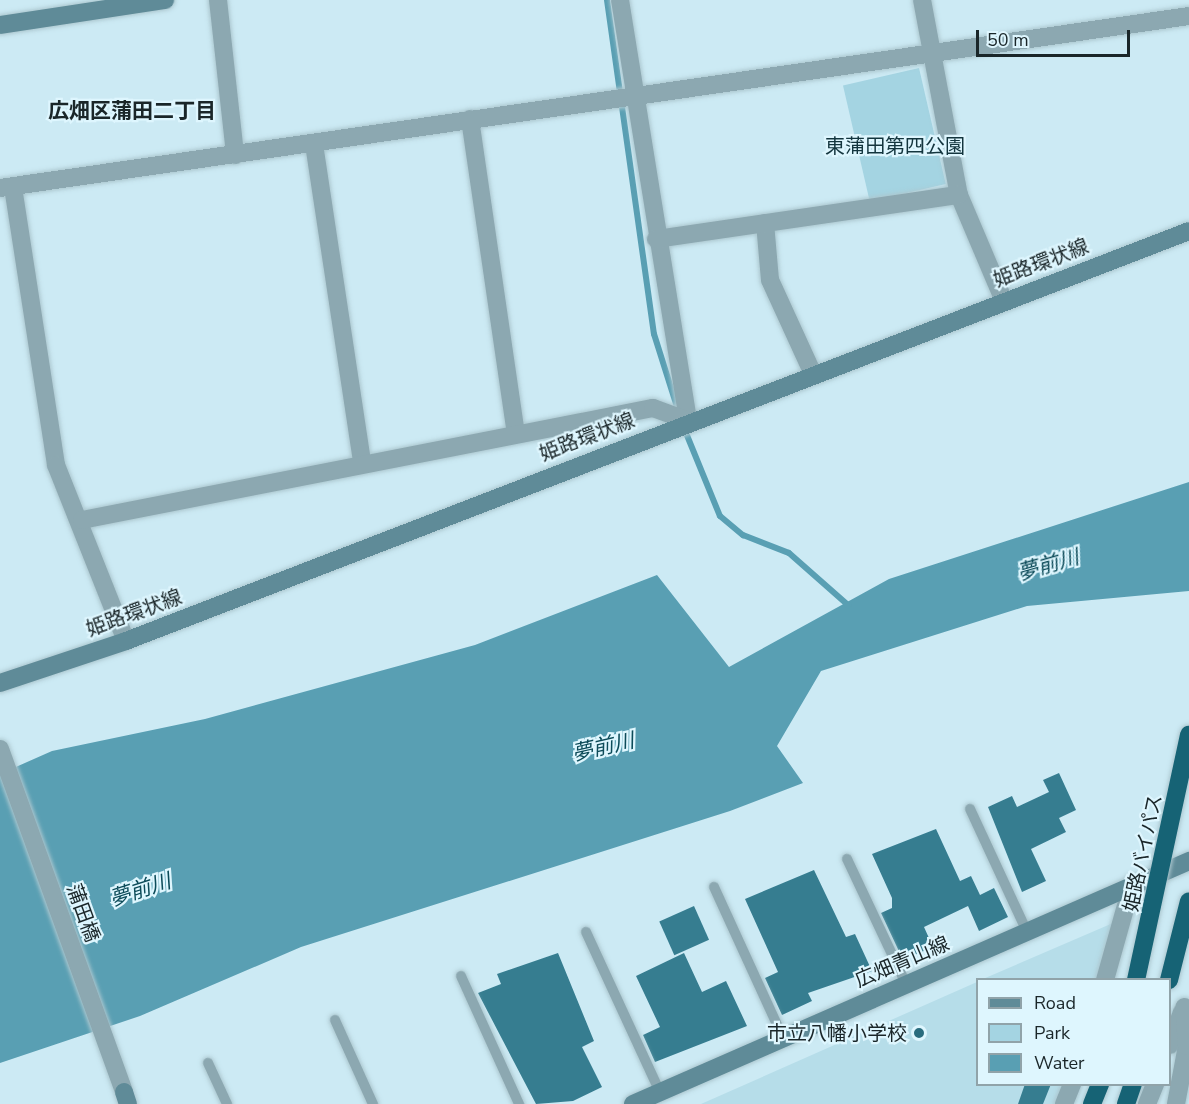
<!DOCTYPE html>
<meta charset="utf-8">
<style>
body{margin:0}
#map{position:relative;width:1189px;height:1104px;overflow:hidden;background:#cceaf4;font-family:"Nunito Sans","Noto Sans JP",sans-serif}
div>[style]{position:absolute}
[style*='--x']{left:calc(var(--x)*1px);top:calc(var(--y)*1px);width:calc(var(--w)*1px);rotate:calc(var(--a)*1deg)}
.built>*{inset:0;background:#b6dde9}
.green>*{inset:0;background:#a4d4e2;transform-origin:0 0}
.water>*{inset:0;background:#599fb3}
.stream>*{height:6px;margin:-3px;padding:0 3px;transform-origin:3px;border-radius:3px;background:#599fb3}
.building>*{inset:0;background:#367d90;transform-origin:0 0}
.roads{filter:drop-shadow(0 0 2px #acc7cf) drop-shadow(0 0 2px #acc7cf)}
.lane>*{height:10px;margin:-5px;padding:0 5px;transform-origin:5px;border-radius:5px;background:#8ca8b1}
.street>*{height:18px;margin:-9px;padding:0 9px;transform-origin:9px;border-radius:9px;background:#8ca8b1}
.secondary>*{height:18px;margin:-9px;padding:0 9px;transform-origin:9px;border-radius:9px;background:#5f8b98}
.highway>*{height:18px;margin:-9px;padding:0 9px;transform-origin:9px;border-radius:9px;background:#166375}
.bridges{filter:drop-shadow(0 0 2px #acc7cf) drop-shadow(0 0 2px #acc7cf)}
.highway-bridge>*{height:18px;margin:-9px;padding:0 9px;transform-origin:9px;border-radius:9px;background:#166375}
.dots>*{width:16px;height:16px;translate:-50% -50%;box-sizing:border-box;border:3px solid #def6fe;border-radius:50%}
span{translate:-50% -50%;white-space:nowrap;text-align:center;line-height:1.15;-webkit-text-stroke:4.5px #def6fe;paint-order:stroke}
.park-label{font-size:20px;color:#13353e}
.street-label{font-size:20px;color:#1a2629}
.poi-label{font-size:20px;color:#1a2629}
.right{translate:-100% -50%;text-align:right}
.neighbourhood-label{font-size:21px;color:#1a2629;font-weight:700}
.water-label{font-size:21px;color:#0c4b59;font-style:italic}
.legend{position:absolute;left:976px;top:978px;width:195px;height:108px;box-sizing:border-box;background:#def6fe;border:2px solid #90a3a9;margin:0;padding:8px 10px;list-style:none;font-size:18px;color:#1a2629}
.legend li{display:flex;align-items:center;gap:12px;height:30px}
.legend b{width:30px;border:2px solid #90a3a9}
.scale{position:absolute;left:976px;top:30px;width:154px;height:27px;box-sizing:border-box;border:3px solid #1a2629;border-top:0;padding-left:8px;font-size:18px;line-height:21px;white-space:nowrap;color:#1a2629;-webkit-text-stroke:4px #def6fe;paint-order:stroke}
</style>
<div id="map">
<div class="built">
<div style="clip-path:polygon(1120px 920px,1100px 979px,983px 979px)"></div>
<div style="clip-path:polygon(977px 982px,978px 1084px,1064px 1085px,1056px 1104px,701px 1104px)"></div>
</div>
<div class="green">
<div style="left:919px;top:68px;width:119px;height:78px;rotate:77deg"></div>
</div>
<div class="water">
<div style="clip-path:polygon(1189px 482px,1189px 591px,1027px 606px,821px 671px,777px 746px,803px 783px,730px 811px,301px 947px,140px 1016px,0 1063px,0 774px,52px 751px,205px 719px,475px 645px,657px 575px,729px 667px,889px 579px)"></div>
</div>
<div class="stream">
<div style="--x:607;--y:0;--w:337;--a:82"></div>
<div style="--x:654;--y:334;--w:77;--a:72.5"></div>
<div style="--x:684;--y:428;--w:95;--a:67.8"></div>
<div style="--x:720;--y:516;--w:30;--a:40"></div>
<div style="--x:743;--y:535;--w:49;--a:21.4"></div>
<div style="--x:789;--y:553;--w:79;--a:41.4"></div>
</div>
<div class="building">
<div style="clip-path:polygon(1059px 773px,1076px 810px,1059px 818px,1066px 832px,1031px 849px,1046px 881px,1022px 892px,988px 807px,1012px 796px,1017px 807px,1049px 792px,1043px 780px)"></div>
<div style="clip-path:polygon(936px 829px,960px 881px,971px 876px,980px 895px,994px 888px,1008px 917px,979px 931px,968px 906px,924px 927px,933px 947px,903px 960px,881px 913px,892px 908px,892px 898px,872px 854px)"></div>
<div style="clip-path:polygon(814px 870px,846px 937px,855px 934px,872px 971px,808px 993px,812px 1001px,782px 1015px,765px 978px,778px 972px,745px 899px)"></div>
<div style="left:694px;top:906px;width:37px;height:38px;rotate:66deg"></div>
<div style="clip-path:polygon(558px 953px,594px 1041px,582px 1047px,602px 1087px,573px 1101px,536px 1104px,478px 993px,501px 984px,497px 974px)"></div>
<div style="clip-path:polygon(684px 953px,702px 992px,726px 981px,747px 1026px,655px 1062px,643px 1035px,660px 1027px,636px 976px)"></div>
<div style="clip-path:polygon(1025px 1084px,1051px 1084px,1043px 1104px,1018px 1104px)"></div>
</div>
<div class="roads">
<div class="lane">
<div style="--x:970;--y:809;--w:136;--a:65.1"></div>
<div style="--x:847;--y:859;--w:138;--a:64.7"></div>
<div style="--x:714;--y:887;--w:166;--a:65.4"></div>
<div style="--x:586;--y:932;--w:176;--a:65.2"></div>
<div style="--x:461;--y:976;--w:141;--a:65.6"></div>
<div style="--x:335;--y:1020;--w:92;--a:65.7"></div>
<div style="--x:208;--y:1063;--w:45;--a:65.1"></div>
</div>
<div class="street">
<div style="--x:218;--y:0;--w:156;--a:83.7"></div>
<div style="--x:620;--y:0;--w:426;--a:80.8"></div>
<div style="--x:922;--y:0;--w:198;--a:79.3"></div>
<div style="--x:959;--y:195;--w:115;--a:67"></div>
<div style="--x:470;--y:119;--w:317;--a:81.7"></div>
<div style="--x:314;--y:144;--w:322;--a:81.4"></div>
<div style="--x:13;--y:187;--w:281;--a:81.2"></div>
<div style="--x:56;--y:465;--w:189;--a:68.3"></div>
<div style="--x:0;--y:188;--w:1201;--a:-8.23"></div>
<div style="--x:765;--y:223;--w:57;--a:85"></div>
<div style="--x:770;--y:280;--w:103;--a:65.4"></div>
<div style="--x:656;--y:239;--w:306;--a:-8.3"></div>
<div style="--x:82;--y:520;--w:582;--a:-11.1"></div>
<div style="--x:653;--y:408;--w:37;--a:20"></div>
<div style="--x:0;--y:749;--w:365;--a:70.1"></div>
<div style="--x:1105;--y:980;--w:100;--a:-74.3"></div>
<div style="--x:1170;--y:1045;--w:35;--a:-70"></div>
<div style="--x:1064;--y:1104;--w:22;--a:-68"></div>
<div style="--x:1147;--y:1104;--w:22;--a:-68"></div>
<div style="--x:1176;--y:1104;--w:59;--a:-79.3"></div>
<div style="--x:1187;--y:1046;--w:39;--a:-94"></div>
</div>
<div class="secondary">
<div style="--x:0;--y:25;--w:167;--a:-8.6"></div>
<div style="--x:0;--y:683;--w:133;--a:-18.4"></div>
<div style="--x:126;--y:641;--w:1139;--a:-21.09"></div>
<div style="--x:124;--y:1092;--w:13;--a:72"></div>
<div style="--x:633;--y:1104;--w:607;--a:-23.61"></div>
</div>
<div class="highway">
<div style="--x:1169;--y:980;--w:81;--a:-75.8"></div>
<div style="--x:1092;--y:1104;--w:22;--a:-68"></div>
<div style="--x:1126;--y:1104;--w:21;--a:-71"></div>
</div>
</div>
<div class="bridges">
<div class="highway-bridge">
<div style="--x:1136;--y:980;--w:251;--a:-77.8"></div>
</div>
</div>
<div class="dots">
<div style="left:919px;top:1033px;background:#296c7e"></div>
</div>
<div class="park-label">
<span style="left:895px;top:146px">東蒲田第四公園</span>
</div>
<div class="street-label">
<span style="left:1041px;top:263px;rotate:-21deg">姫路環状線</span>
<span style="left:587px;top:437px;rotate:-21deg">姫路環状線</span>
<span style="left:134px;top:613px;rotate:-20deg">姫路環状線</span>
<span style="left:1143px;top:853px;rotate:-78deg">姫路バイパス</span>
<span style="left:83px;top:913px;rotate:70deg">蒲田橋</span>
<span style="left:902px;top:962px;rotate:-23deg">広畑青山線</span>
</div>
<div class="poi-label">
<span class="right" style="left:907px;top:1033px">市立八幡小学校</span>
</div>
<div class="neighbourhood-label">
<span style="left:132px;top:111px">広畑区蒲田二丁目</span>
</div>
<div class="water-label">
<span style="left:1048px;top:565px;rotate:-16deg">夢前川</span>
<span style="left:603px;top:747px;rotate:-13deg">夢前川</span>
<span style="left:140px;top:890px;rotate:-18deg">夢前川</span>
</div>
<ul class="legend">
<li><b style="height:8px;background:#5f8b98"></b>Road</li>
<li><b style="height:16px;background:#a4d4e2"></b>Park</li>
<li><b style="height:16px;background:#599fb3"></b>Water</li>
</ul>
<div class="scale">50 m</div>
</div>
